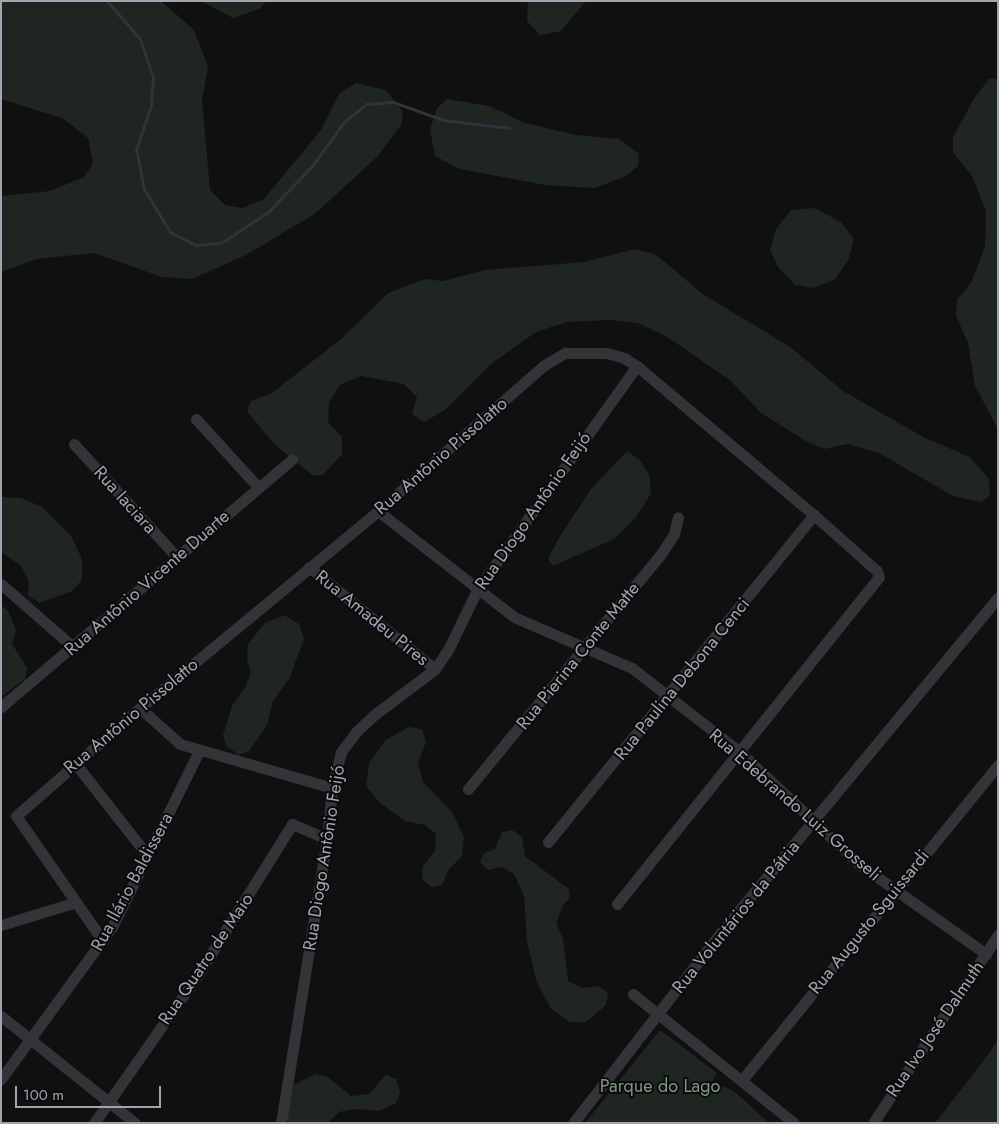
<!DOCTYPE html>
<meta charset="utf-8">
<style>
body{margin:0}
#map{position:relative;width:999px;height:1124px;overflow:hidden;background:#101011;font-family:Jost,sans-serif}
div>[style]{position:absolute}
[style*='--x']{left:calc(var(--x)*1px);top:calc(var(--y)*1px);width:calc(var(--w)*1px);rotate:calc(var(--a)*1deg)}
.green>*{inset:0;background:#1f2521}
.stream>*{height:3px;margin:-1.5px;padding:0 1.5px;transform-origin:1.5px;border-radius:1.5px;background:#2f343c}
.street>*{height:11px;margin:-5.5px;padding:0 5.5px;transform-origin:5.5px;border-radius:5.5px;background:#343338}
span{translate:-50% -50%;white-space:nowrap;text-align:center;line-height:1.15;-webkit-text-stroke:4px #0b0b0c;paint-order:stroke}
.street-label{font-size:18px;color:#a2a4b1}
.park-label{font-size:18px;color:#7b9a83}
.frame{position:absolute;inset:0;border:2px solid #a2a4b1;pointer-events:none}
.scale{position:absolute;left:15px;top:1086px;width:146px;height:22px;box-sizing:border-box;border:2px solid #a2a4b1;border-top:0;padding-left:6px;font-size:15px;line-height:18px;white-space:nowrap;color:#a2a4b1;-webkit-text-stroke:4px #0b0b0c;paint-order:stroke}
</style>
<div id="map">
<div class="green">
<div style="clip-path:polygon(1px 1px,161px 1px,194px 30px,208px 66px,202px 100px,210px 190px,225px 205px,243px 208px,264px 199px,321px 130px,339px 94px,356px 83px,386px 90px,403px 112px,401px 125px,377px 157px,316px 213px,246px 255px,192px 279px,162px 277px,94px 253px,36px 259px,1px 272px,1px 196px,50px 191px,84px 177px,93px 163px,88px 138px,62px 118px,1px 99px)"></div>
<div style="clip-path:polygon(201px 1px,267px 1px,259px 9px,233px 18px)"></div>
<div style="clip-path:polygon(528px 1px,586px 1px,561px 31px,540px 35px,527px 21px)"></div>
<div style="clip-path:polygon(995px 78px,998px 82px,998px 429px,975px 386px,968px 343px,956px 316px,957px 300px,971px 283px,985px 247px,986px 211px,972px 176px,953px 152px,953px 138px,973px 100px,989px 79px)"></div>
<div style="clip-path:polygon(447px 99px,489px 106px,525px 123px,576px 135px,619px 139px,639px 154px,638px 166px,626px 176px,595px 188px,545px 185px,460px 169px,435px 156px,430px 130px,437px 108px)"></div>
<div style="clip-path:polygon(814px 208px,841px 222px,854px 239px,849px 259px,835px 279px,814px 288px,795px 285px,778px 267px,770px 250px,776px 229px,791px 210px)"></div>
<div style="clip-path:polygon(635px 249px,655px 254px,704px 295px,789px 346px,843px 391px,925px 438px,970px 457px,989px 479px,990px 495px,981px 502px,953px 496px,879px 453px,848px 444px,824px 449px,806px 441px,761px 413px,731px 381px,669px 338px,638px 323px,610px 320px,567px 322px,536px 332px,491px 364px,445px 410px,424px 422px,412px 414px,417px 397px,404px 384px,361px 376px,340px 385px,329px 402px,328px 422px,342px 437px,342px 454px,323px 475px,312px 475px,273px 443px,247px 411px,251px 401px,272px 393px,341px 339px,388px 293px,425px 279px,443px 281px,485px 270px,584px 262px)"></div>
<div style="clip-path:polygon(627px 451px,640px 460px,649px 475px,651px 493px,637px 516px,614px 539px,553px 566px,548px 559px,560px 536px,591px 489px)"></div>
<div style="clip-path:polygon(1px 497px,21px 498px,42px 507px,71px 536px,82px 559px,82px 580px,72px 591px,40px 603px,28px 596px,29px 581px,20px 565px,1px 552px)"></div>
<div style="clip-path:polygon(1px 605px,8px 611px,16px 630px,12px 644px,27px 668px,25px 679px,1px 697px)"></div>
<div style="clip-path:polygon(284px 615px,299px 624px,304px 639px,289px 679px,273px 701px,267px 725px,249px 751px,239px 755px,226px 746px,223px 735px,232px 706px,245px 688px,251px 672px,247px 661px,248px 644px,265px 623px)"></div>
<div style="clip-path:polygon(409px 727px,422px 729px,426px 742px,418px 763px,423px 782px,452px 812px,464px 837px,462px 856px,449px 869px,442px 885px,431px 887px,422px 879px,423px 866px,435px 851px,436px 834px,425px 825px,405px 821px,380px 803px,366px 786px,369px 763px,386px 740px)"></div>
<div style="clip-path:polygon(512px 830px,522px 837px,525px 856px,569px 889px,570px 898px,563px 905px,556px 923px,563px 939px,568px 981px,583px 988px,599px 986px,608px 993px,606px 1005px,586px 1022px,570px 1022px,551px 1009px,536px 980px,527px 941px,524px 896px,514px 874px,502px 867px,488px 870px,480px 862px,484px 853px,495px 849px,502px 832px)"></div>
<div style="clip-path:polygon(660px 1030px,717px 1073px,712px 1082px,734px 1091px,769px 1123px,585px 1123px)"></div>
<div style="clip-path:polygon(998px 1040px,998px 1123px,935px 1123px,984px 1060px)"></div>
<div style="clip-path:polygon(316px 1074px,328px 1077px,351px 1096px,369px 1094px,386px 1075px,396px 1079px,400px 1093px,396px 1103px,378px 1111px,358px 1109px,339px 1112px,328px 1123px,288px 1123px,288px 1099px,293px 1085px)"></div>
</div>
<div class="stream">
<div style="--x:107;--y:1;--w:50;--a:49"></div>
<div style="--x:140;--y:39;--w:40;--a:71.1"></div>
<div style="--x:153;--y:77;--w:29;--a:94"></div>
<div style="--x:151;--y:106;--w:46;--a:109.2"></div>
<div style="--x:136;--y:149;--w:41;--a:78.7"></div>
<div style="--x:144;--y:189;--w:50;--a:58.8"></div>
<div style="--x:170;--y:232;--w:29;--a:27"></div>
<div style="--x:196;--y:245;--w:25;--a:-5"></div>
<div style="--x:221;--y:243;--w:56;--a:-33.4"></div>
<div style="--x:268;--y:212;--w:64;--a:-46.3"></div>
<div style="--x:312;--y:166;--w:54;--a:-54"></div>
<div style="--x:344;--y:122;--w:28;--a:-39"></div>
<div style="--x:366;--y:104;--w:27;--a:-4"></div>
<div style="--x:393;--y:102;--w:53;--a:19.8"></div>
<div style="--x:443;--y:120;--w:67;--a:6.8"></div>
</div>
<div class="street">
<div style="--x:196;--y:419;--w:92;--a:47.6"></div>
<div style="--x:74;--y:444;--w:151;--a:47.7"></div>
<div style="--x:378;--y:511;--w:172;--a:37.9"></div>
<div style="--x:514;--y:617;--w:129;--a:23.4"></div>
<div style="--x:632;--y:668;--w:138;--a:37.9"></div>
<div style="--x:741;--y:753;--w:162;--a:43.2"></div>
<div style="--x:859;--y:864;--w:156;--a:35.3"></div>
<div style="--x:309;--y:567;--w:162;--a:39"></div>
<div style="--x:1;--y:584;--w:96;--a:41.2"></div>
<div style="--x:1;--y:707;--w:382;--a:-40.4"></div>
<div style="--x:140;--y:708;--w:54;--a:42"></div>
<div style="--x:180;--y:744;--w:158;--a:16.1"></div>
<div style="--x:75;--y:763;--w:118;--a:51.9"></div>
<div style="--x:468;--y:789;--w:304;--a:-50.6"></div>
<div style="--x:661;--y:554;--w:24;--a:-57"></div>
<div style="--x:674;--y:534;--w:17;--a:-77"></div>
<div style="--x:548;--y:842;--w:422;--a:-50.9"></div>
<div style="--x:1;--y:925;--w:78;--a:-17"></div>
<div style="--x:103;--y:941;--w:152;--a:-124.8"></div>
<div style="--x:16;--y:816;--w:164;--a:-41.1"></div>
<div style="--x:140;--y:708;--w:309;--a:-39.6"></div>
<div style="--x:378;--y:511;--w:220;--a:-41.3"></div>
<div style="--x:543;--y:366;--w:26;--a:-31"></div>
<div style="--x:565;--y:353;--w:42;--a:0"></div>
<div style="--x:607;--y:353;--w:18;--a:16"></div>
<div style="--x:624;--y:358;--w:15;--a:32"></div>
<div style="--x:637;--y:366;--w:231;--a:40.1"></div>
<div style="--x:814;--y:515;--w:84;--a:41.6"></div>
<div style="--x:877;--y:571;--w:6;--a:72"></div>
<div style="--x:879;--y:577;--w:419;--a:128.7"></div>
<div style="--x:633;--y:994;--w:206;--a:38.7"></div>
<div style="--x:1;--y:1016;--w:171;--a:38.6"></div>
<div style="--x:1;--y:1079;--w:188;--a:-53.9"></div>
<div style="--x:112;--y:927;--w:196;--a:-63.7"></div>
<div style="--x:742;--y:1080;--w:406;--a:-50.9"></div>
<div style="--x:94;--y:1123;--w:183;--a:-55"></div>
<div style="--x:199;--y:973;--w:176;--a:-58"></div>
<div style="--x:292;--y:824;--w:38;--a:23"></div>
<div style="--x:281;--y:1123;--w:288;--a:-80.8"></div>
<div style="--x:327;--y:839;--w:51;--a:-84.4"></div>
<div style="--x:332;--y:788;--w:37;--a:-76"></div>
<div style="--x:341;--y:752;--w:26;--a:-53"></div>
<div style="--x:357;--y:731;--w:23;--a:-43"></div>
<div style="--x:374;--y:715;--w:76;--a:-37"></div>
<div style="--x:435;--y:669;--w:23;--a:-56"></div>
<div style="--x:448;--y:650;--w:67;--a:-64.2"></div>
<div style="--x:477;--y:590;--w:275;--a:-54.5"></div>
<div style="--x:573;--y:1123;--w:243;--a:-52.2"></div>
<div style="--x:722;--y:931;--w:433;--a:-50.4"></div>
<div style="--x:873;--y:1123;--w:226;--a:-56.4"></div>
</div>
<div class="street-label">
<span style="left:441px;top:456px;rotate:-41deg">Rua Antônio Pissolatto</span>
<span style="left:125px;top:500px;rotate:48deg">Rua Iaciara</span>
<span style="left:533px;top:511px;rotate:-55deg">Rua Diogo Antônio Feijó</span>
<span style="left:147px;top:583px;rotate:-41deg">Rua Antônio Vicente Duarte</span>
<span style="left:372px;top:618px;rotate:39deg">Rua Amadeu Pires</span>
<span style="left:578px;top:656px;rotate:-51deg">Rua Pierina Conte Matte</span>
<span style="left:682px;top:679px;rotate:-51deg">Rua Paulina Debona Cenci</span>
<span style="left:131px;top:716px;rotate:-40deg">Rua Antônio Pissolatto</span>
<span style="left:795px;top:805px;rotate:41deg">Rua Edebrando Luiz Grosseli</span>
<span style="left:324px;top:858px;rotate:-81deg">Rua Diogo Antônio Feijó</span>
<span style="left:132px;top:882px;rotate:-62deg">Rua Ilário Baldissera</span>
<span style="left:736px;top:917px;rotate:-51deg">Rua Voluntários da Pátria</span>
<span style="left:869px;top:922px;rotate:-51deg">Rua Augusto Sguissardi</span>
<span style="left:206px;top:959px;rotate:-56deg">Rua Quatro de Maio</span>
<span style="left:935px;top:1029px;rotate:-56deg">Rua Ivo José Dalmuth</span>
</div>
<div class="park-label">
<span style="left:660px;top:1086px">Parque do Lago</span>
</div>
<div class="frame"></div>
<div class="scale">100 m</div>
</div>
